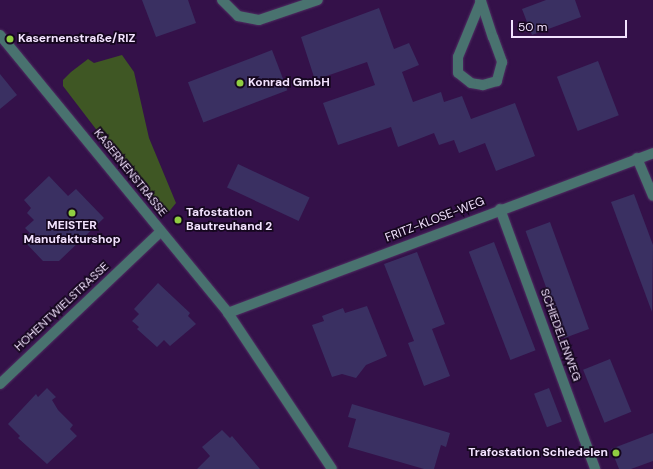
<!DOCTYPE html>
<meta charset="utf-8">
<style>
body{margin:0}
#map{position:relative;width:653px;height:469px;overflow:hidden;background:#341149;font-family:"DM Sans",sans-serif}
div>[style]{position:absolute}
[style*='--x']{left:calc(var(--x)*1px);top:calc(var(--y)*1px);width:calc(var(--w)*1px);rotate:calc(var(--a)*1deg)}
.green>*{inset:0;background:#3f5724}
.building>*{inset:0;background:#3a3062;transform-origin:0 0}
.roads{filter:drop-shadow(0 0 1px #4f2e62) drop-shadow(0 0 1px #4f2e62)}
.minor>*{height:10px;margin:-5px;padding:0 5px;transform-origin:5px;border-radius:5px;background:#49726f}
.dots>*{width:11px;height:11px;translate:-50% -50%;box-sizing:border-box;border:2px solid #15071e;border-radius:50%}
span{translate:-50% -50%;white-space:nowrap;text-align:center;line-height:1.15;-webkit-text-stroke:3.5px #15071e;paint-order:stroke}
.poi-label{font-size:12px;color:#f2e2fe;font-weight:700}
.left{translate:0 -50%;text-align:left}
.right{translate:-100% -50%;text-align:right}
.street-label{font-size:12px;color:#f2e2fe}
.scale{position:absolute;left:511px;top:20px;width:116px;height:18px;box-sizing:border-box;border:2px solid #f2e2fe;border-top:0;padding-left:5px;font-size:12px;line-height:14px;white-space:nowrap;color:#f2e2fe;-webkit-text-stroke:3px #15071e;paint-order:stroke}
</style>
<div id="map">
<div class="green">
<div style="clip-path:polygon(122px 55px,134px 72px,149px 138px,176px 203px,167px 214px,160px 213px,63px 86px,63px 80px,71px 72px,88px 59px,94px 63px)"></div>
</div>
<div class="building">
<div style="clip-path:polygon(142px 0,188px 0,196px 23px,156px 37px)"></div>
<div style="clip-path:polygon(546px 0,575px 0,581px 17px,532px 35px,522px 9px)"></div>
<div style="clip-path:polygon(379px 8px,394px 49px,409px 43px,419px 65px,402px 72px,413px 102px,441px 92px,444px 102px,462px 96px,471px 119px,515px 103px,535px 156px,496px 171px,485px 143px,459px 153px,454px 140px,439px 145px,434px 133px,398px 147px,391px 127px,338px 145px,323px 103px,375px 85px,367px 62px,315px 80px,301px 37px)"></div>
<div style="left:272px;top:50px;width:43px;height:90px;rotate:69deg"></div>
<div style="left:598px;top:61px;width:58px;height:44px;rotate:69deg"></div>
<div style="clip-path:polygon(0 74px,17px 95px,0 109px)"></div>
<div style="left:238px;top:164px;width:79px;height:26px;rotate:25deg"></div>
<div style="clip-path:polygon(49px 176px,68px 196px,76px 189px,104px 218px,59px 261px,43px 261px,23px 240px,30px 233px,25px 228px,34px 220px,27px 213px,31px 208px,24px 200px)"></div>
<div style="clip-path:polygon(634px 194px,653px 245px,652px 312px,611px 202px)"></div>
<div style="left:550px;top:222px;width:114px;height:26px;rotate:70deg"></div>
<div style="left:494px;top:242px;width:116px;height:27px;rotate:69deg"></div>
<div style="clip-path:polygon(417px 252px,445px 324px,432px 329px,450px 376px,424px 386px,408px 343px,414px 341px,384px 264px)"></div>
<div style="clip-path:polygon(158px 283px,190px 313px,188px 316px,196px 324px,170px 346px,164px 340px,157px 347px,137px 329px,139px 327px,132px 321px,139px 314px,134px 309px)"></div>
<div style="clip-path:polygon(367px 306px,387px 356px,366px 365px,356px 378px,342px 374px,332px 377px,312px 325px,324px 321px,322px 316px,343px 308px,345px 313px)"></div>
<div style="left:610px;top:359px;width:57px;height:29px;rotate:68deg"></div>
<div style="clip-path:polygon(47px 388px,56px 397px,52px 400px,58px 410px,73px 425px,70px 429px,77px 436px,47px 464px,18px 438px,20px 436px,8px 424px,36px 394px,38px 397px)"></div>
<div style="left:549px;top:388px;width:36px;height:16px;rotate:69deg"></div>
<div style="clip-path:polygon(352px 404px,450px 433px,446px 447px,441px 445px,434px 469px,424px 469px,348px 447px,356px 419px,348px 417px)"></div>
<div style="clip-path:polygon(222px 430px,230px 438px,232px 436px,260px 469px,197px 469px,210px 456px,202px 447px)"></div>
<div style="clip-path:polygon(653px 433px,653px 461px,631px 469px,619px 469px,611px 449px)"></div>
</div>
<div class="roads">
<div class="minor">
<div style="--x:222;--y:0;--w:23;--a:45"></div>
<div style="--x:238;--y:16;--w:21;--a:11"></div>
<div style="--x:259;--y:20;--w:62;--a:-18.7"></div>
<div style="--x:480;--y:0;--w:1;--a:45"></div>
<div style="--x:481;--y:1;--w:38;--a:72"></div>
<div style="--x:493;--y:37;--w:27;--a:70"></div>
<div style="--x:502;--y:62;--w:20;--a:105"></div>
<div style="--x:497;--y:81;--w:15;--a:164"></div>
<div style="--x:483;--y:85;--w:12;--a:-171"></div>
<div style="--x:471;--y:83;--w:16;--a:-142"></div>
<div style="--x:458;--y:73;--w:16;--a:-90"></div>
<div style="--x:458;--y:57;--w:61;--a:-67.7"></div>
<div style="--x:0;--y:35;--w:360;--a:50.6"></div>
<div style="--x:228;--y:313;--w:187;--a:56.3"></div>
<div style="--x:637;--y:158;--w:41;--a:67.2"></div>
<div style="--x:500;--y:209;--w:277;--a:69.9"></div>
<div style="--x:228;--y:313;--w:454;--a:-20.6"></div>
<div style="--x:0;--y:384;--w:221;--a:-43.5"></div>
</div>
</div>
<div class="dots">
<div style="left:10px;top:39px;background:#90cd41"></div>
<div style="left:240px;top:83px;background:#90cd41"></div>
<div style="left:72px;top:213px;background:#90cd41"></div>
<div style="left:178px;top:220px;background:#90cd41"></div>
<div style="left:616px;top:453px;background:#90cd41"></div>
</div>
<div class="poi-label">
<span class="left" style="left:18px;top:39px">Kasernenstraße/RIZ</span>
<span class="left" style="left:248px;top:83px">Konrad GmbH</span>
<span class="left" style="left:186px;top:220px">Tafostation<br>Bautreuhand 2</span>
<span style="left:72px;top:233px">MEISTER<br>Manufakturshop</span>
<span class="right" style="left:608px;top:453px">Trafostation Schiedelen</span>
</div>
<div class="street-label">
<span style="left:130px;top:173px;rotate:51deg">KASERNENSTRASSE</span>
<span style="left:435px;top:220px;rotate:-21deg">FRITZ-KLOSE-WEG</span>
<span style="left:62px;top:307px;rotate:-43deg">HOHENTWIELSTRASSE</span>
<span style="left:560px;top:335px;rotate:70deg">SCHIEDELENWEG</span>
</div>
<div class="scale">50 m</div>
</div>
